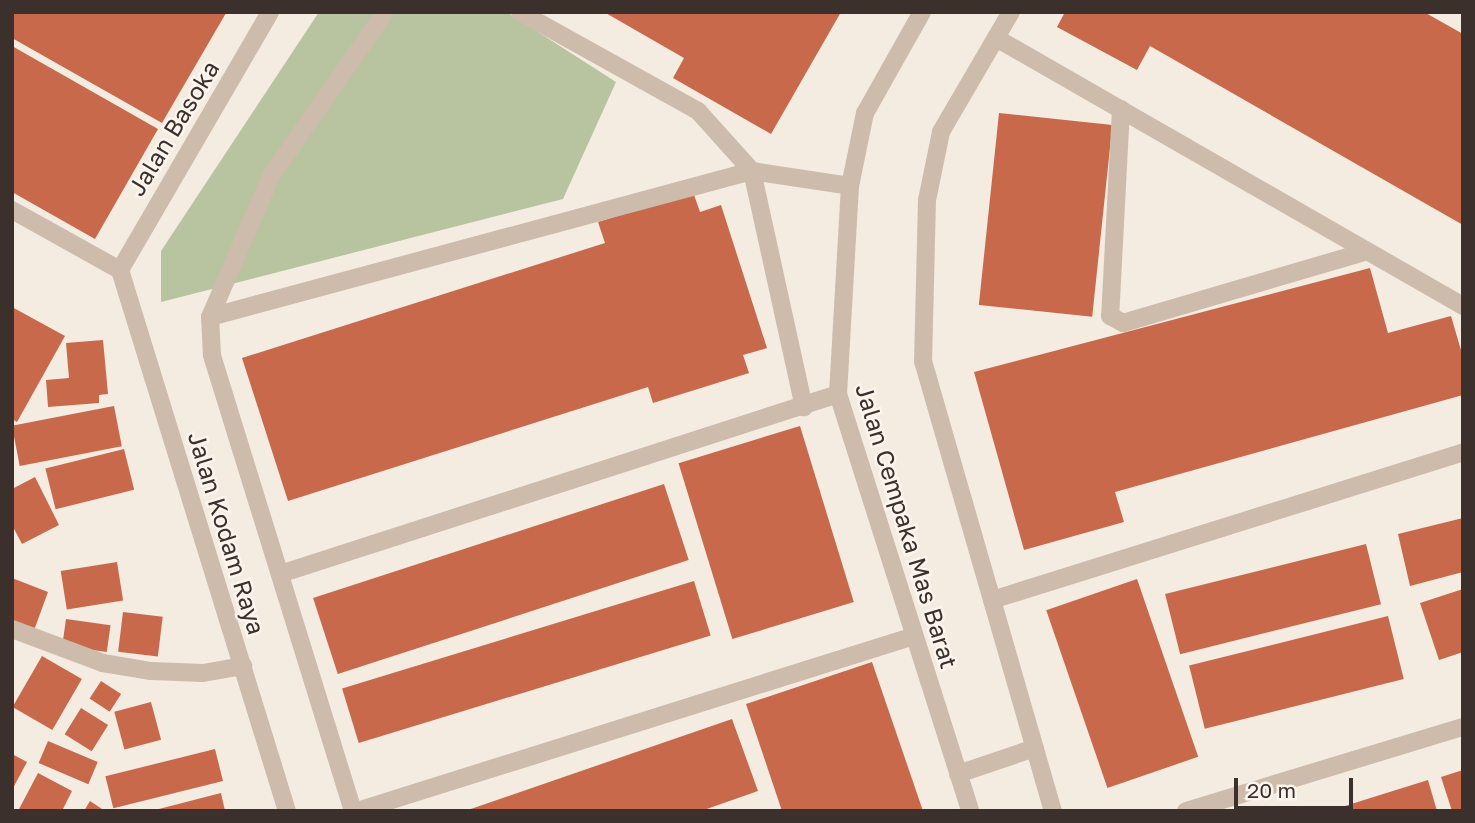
<!DOCTYPE html>
<style>
body{margin:0}
#map{position:relative;width:1475px;height:823px;overflow:hidden;background:#f4ebe1;font-family:"Golos Text",sans-serif}
div>[style]{position:absolute}
[style*='--x']{left:calc(var(--x)*1px);top:calc(var(--y)*1px);width:calc(var(--w)*1px);rotate:calc(var(--a)*1deg)}
.green>*{inset:0;background:#b8c4a0}
.building>*{inset:0;background:#c8694b;transform-origin:0 0}
.minor>*{height:18px;margin:-9px;padding:0 9px;transform-origin:9px;border-radius:9px;background:#cdbbac}
span{translate:-50% -50%;white-space:nowrap;text-align:center;line-height:1.15;-webkit-text-stroke:5px #fbf5ee;paint-order:stroke}
.street-label{font-size:24px;color:#3b302b}
.frame{position:absolute;inset:0;border:14px solid #3b302b;pointer-events:none}
.scale{position:absolute;left:1234px;top:778px;width:119px;height:32px;box-sizing:border-box;border:4px solid #3b302b;border-top:0;padding-left:9px;font-size:21px;line-height:24px;white-space:nowrap;color:#3b302b;-webkit-text-stroke:5px #fbf5ee;paint-order:stroke}
</style>
<div id="map">
<div class="green">
<div style="clip-path:polygon(319px 12px,507px 12px,616px 82px,563px 199px,161px 302px,161px 251px)"></div>
</div>
<div class="building">
<div style="clip-path:polygon(12px 12px,224px 12px,226px 13px,162px 123px,12px 38px)"></div>
<div style="clip-path:polygon(604px 12px,841px 12px,771px 134px,673px 78px,684px 58px)"></div>
<div style="clip-path:polygon(1065px 12px,1424px 12px,1463px 34px,1463px 225px,1150px 46px,1137px 70px,1057px 27px)"></div>
<div style="clip-path:polygon(12px 46px,158px 129px,95px 239px,12px 192px)"></div>
<div style="left:999px;top:113px;width:114px;height:193px;rotate:6deg"></div>
<div style="clip-path:polygon(693px 192px,700px 212px,721px 205px,767px 348px,743px 355px,749px 373px,653px 403px,648px 387px,288px 501px,242px 358px,605px 243px,598px 222px)"></div>
<div style="clip-path:polygon(1370px 268px,1388px 333px,1451px 316px,1463px 357px,1463px 395px,1115px 492px,1124px 522px,1024px 550px,974px 372px)"></div>
<div style="clip-path:polygon(12px 307px,65px 336px,17px 422px,12px 419px)"></div>
<div style="clip-path:polygon(103px 340px,108px 394px,99px 395px,99px 403px,48px 407px,46px 380px,69px 378px,66px 343px)"></div>
<div style="left:114px;top:406px;width:41px;height:104px;rotate:79deg"></div>
<div style="left:800px;top:426px;width:184px;height:127px;rotate:73deg"></div>
<div style="left:124px;top:449px;width:42px;height:81px;rotate:76deg"></div>
<div style="clip-path:polygon(35px 477px,59px 525px,22px 544px,12px 525px,12px 489px)"></div>
<div style="left:664px;top:484px;width:80px;height:369px;rotate:72deg"></div>
<div style="clip-path:polygon(1463px 518px,1463px 572px,1410px 586px,1398px 534px)"></div>
<div style="left:1366px;top:544px;width:62px;height:207px;rotate:76deg"></div>
<div style="left:117px;top:562px;width:39px;height:57px;rotate:81deg"></div>
<div style="clip-path:polygon(12px 578px,48px 592px,33px 633px,12px 625px)"></div>
<div style="left:1137px;top:579px;width:188px;height:96px;rotate:71deg"></div>
<div style="left:694px;top:581px;width:57px;height:368px;rotate:73deg"></div>
<div style="clip-path:polygon(1463px 589px,1463px 652px,1439px 660px,1420px 603px)"></div>
<div style="left:123px;top:612px;width:40px;height:40px;rotate:7deg"></div>
<div style="left:1388px;top:616px;width:65px;height:205px;rotate:76deg"></div>
<div style="left:66px;top:619px;width:45px;height:27px;rotate:8deg"></div>
<div style="left:42px;top:656px;width:46px;height:59px;rotate:30deg"></div>
<div style="clip-path:polygon(872px 662px,923px 811px,782px 811px,746px 704px)"></div>
<div style="left:101px;top:681px;width:24px;height:21px;rotate:33deg"></div>
<div style="left:151px;top:702px;width:39px;height:38px;rotate:75deg"></div>
<div style="left:81px;top:708px;width:32px;height:31px;rotate:32deg"></div>
<div style="clip-path:polygon(732px 719px,758px 791px,701px 811px,465px 811px)"></div>
<div style="left:48px;top:741px;width:54px;height:24px;rotate:23deg"></div>
<div style="left:215px;top:749px;width:33px;height:113px;rotate:76deg"></div>
<div style="clip-path:polygon(12px 754px,27px 762px,12px 790px)"></div>
<div style="clip-path:polygon(1463px 770px,1463px 811px,1452px 811px,1441px 777px)"></div>
<div style="clip-path:polygon(38px 773px,72px 791px,62px 811px,18px 811px)"></div>
<div style="clip-path:polygon(1428px 780px,1437px 811px,1330px 811px,1348px 805px)"></div>
<div style="clip-path:polygon(221px 793px,225px 811px,155px 811px,155px 810px)"></div>
<div style="clip-path:polygon(90px 801px,105px 811px,84px 811px)"></div>
</div>
<div class="minor">
<div style="--x:520;--y:12;--w:204;--a:29.1"></div>
<div style="--x:698;--y:111;--w:81;--a:48"></div>
<div style="--x:752;--y:171;--w:242;--a:77.6"></div>
<div style="--x:922;--y:12;--w:116;--a:119.4"></div>
<div style="--x:865;--y:113;--w:75;--a:101.6"></div>
<div style="--x:850;--y:186;--w:208;--a:93.3"></div>
<div style="--x:838;--y:394;--w:437;--a:72.4"></div>
<div style="--x:1011;--y:12;--w:139;--a:120.3"></div>
<div style="--x:941;--y:132;--w:69;--a:101.6"></div>
<div style="--x:927;--y:200;--w:161;--a:91.4"></div>
<div style="--x:923;--y:361;--w:468;--a:73.9"></div>
<div style="--x:996;--y:38;--w:538;--a:29.85"></div>
<div style="--x:1121;--y:109;--w:207;--a:93"></div>
<div style="--x:1110;--y:316;--w:15;--a:28"></div>
<div style="--x:1123;--y:323;--w:254;--a:-16.4"></div>
<div style="--x:12;--y:210;--w:124;--a:29.1"></div>
<div style="--x:120;--y:270;--w:566;--a:72.85"></div>
<div style="--x:120;--y:270;--w:298;--a:-59.8"></div>
<div style="--x:210;--y:317;--w:154;--a:-66.6"></div>
<div style="--x:271;--y:176;--w:200;--a:-55.2"></div>
<div style="--x:280;--y:574;--w:586;--a:-17.88"></div>
<div style="--x:992;--y:600;--w:494;--a:-17.4"></div>
<div style="--x:12;--y:629;--w:97;--a:20.5"></div>
<div style="--x:103;--y:663;--w:49;--a:9.5"></div>
<div style="--x:151;--y:671;--w:52;--a:2.2"></div>
<div style="--x:203;--y:673;--w:41;--a:-9.9"></div>
<div style="--x:958;--y:774;--w:81;--a:-18.7"></div>
<div style="--x:353;--y:811;--w:477;--a:-107.2"></div>
<div style="--x:212;--y:355;--w:38;--a:-93"></div>
<div style="--x:210;--y:317;--w:561;--a:-15.08"></div>
<div style="--x:752;--y:171;--w:99;--a:8.7"></div>
<div style="--x:357;--y:811;--w:584;--a:-17.44"></div>
<div style="--x:1186;--y:811;--w:289;--a:-16.9"></div>
</div>
<div class="street-label">
<span style="left:173px;top:128px;rotate:-59deg">Jalan Basoka</span>
<span style="left:907px;top:526px;rotate:73deg">Jalan Cempaka Mas Barat</span>
<span style="left:227px;top:533px;rotate:73deg">Jalan Kodam Raya</span>
</div>
<div class="frame"></div>
<div class="scale">20 m</div>
</div>
